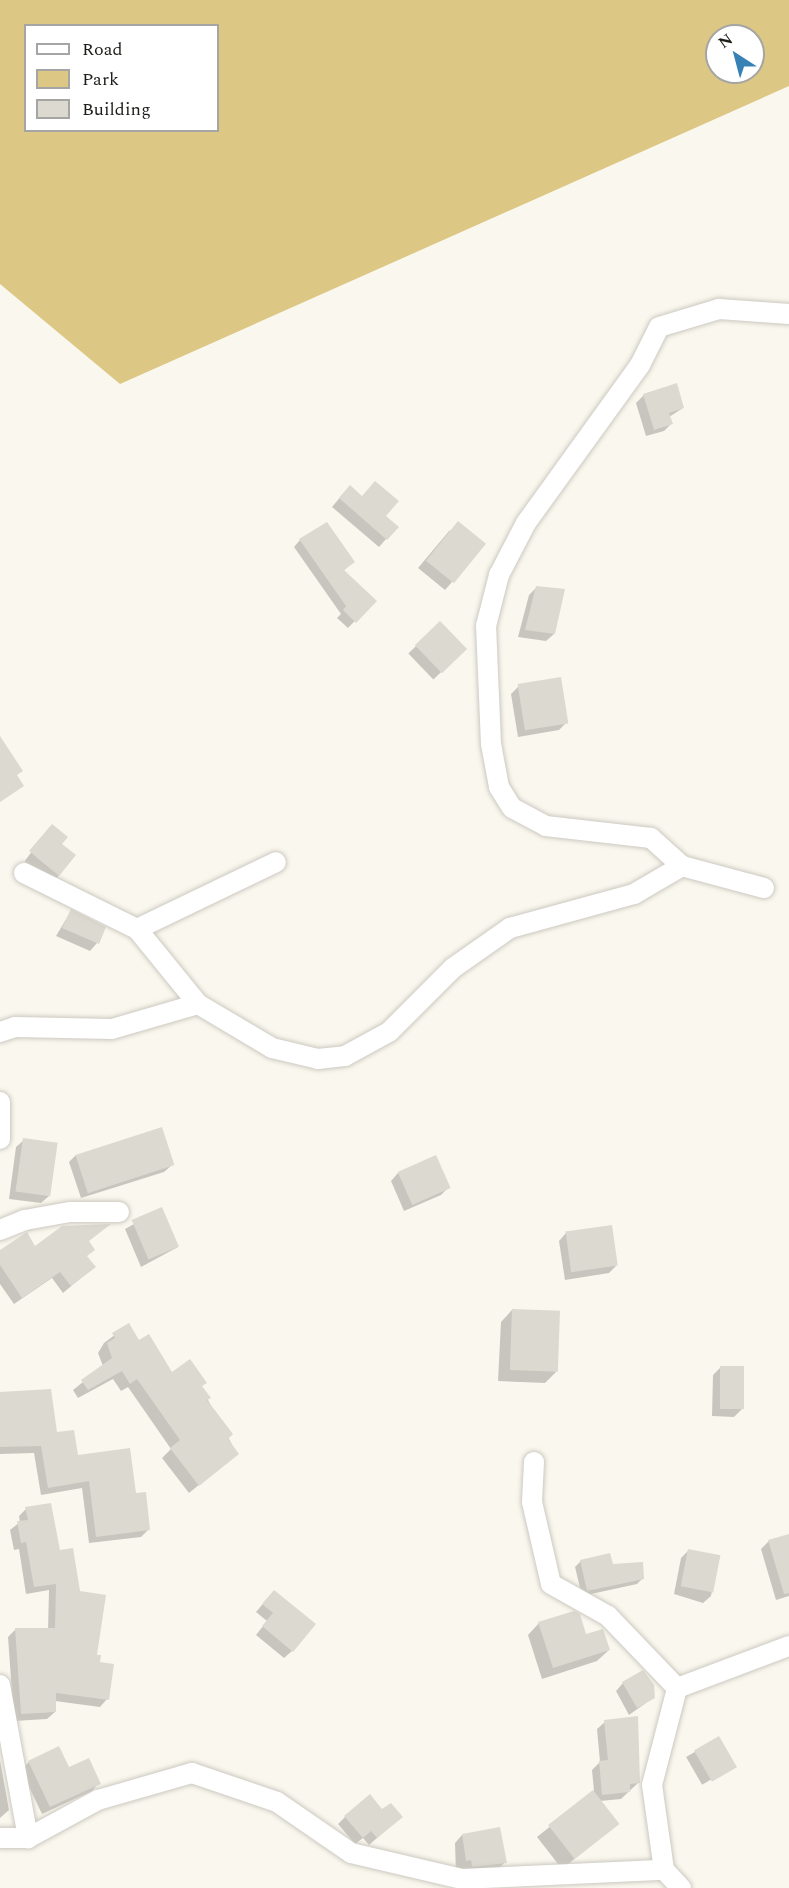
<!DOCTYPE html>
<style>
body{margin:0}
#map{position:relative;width:789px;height:1888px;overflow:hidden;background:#faf7ee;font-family:Spectral,serif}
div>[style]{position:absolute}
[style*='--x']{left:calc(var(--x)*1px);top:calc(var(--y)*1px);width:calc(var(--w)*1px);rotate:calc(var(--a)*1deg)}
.green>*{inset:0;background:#ddc784}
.shadow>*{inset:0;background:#0003;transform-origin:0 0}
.building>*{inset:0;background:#dcd9d0;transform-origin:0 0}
.roads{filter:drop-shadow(0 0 2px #ccc9c1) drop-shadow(0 0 2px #ccc9c1)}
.street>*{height:20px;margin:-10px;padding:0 10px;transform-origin:10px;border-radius:10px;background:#fff}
span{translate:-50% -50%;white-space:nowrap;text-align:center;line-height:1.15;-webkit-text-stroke:4.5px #fff;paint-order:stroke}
.legend{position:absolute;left:24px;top:24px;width:195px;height:108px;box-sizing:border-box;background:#fff;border:2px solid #a5a5a3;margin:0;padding:8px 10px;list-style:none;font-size:18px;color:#1e1d1a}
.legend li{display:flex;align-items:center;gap:12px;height:30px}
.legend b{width:30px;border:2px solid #a5a5a3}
.north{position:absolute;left:705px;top:24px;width:60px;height:60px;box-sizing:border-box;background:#fff;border:2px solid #a5a5a3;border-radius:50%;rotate:324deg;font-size:16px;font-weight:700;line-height:24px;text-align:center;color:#1e1d1a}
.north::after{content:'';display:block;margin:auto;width:21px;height:27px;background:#3782b5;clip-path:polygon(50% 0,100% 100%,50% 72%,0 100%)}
</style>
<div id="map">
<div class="green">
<div style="clip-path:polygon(evenodd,0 0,789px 0,789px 86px,120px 384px,0 284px,0 0,26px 26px,218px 26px,218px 130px,26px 130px,26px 26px,0 0,717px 36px,753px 36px,753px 72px,717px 72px,717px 36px)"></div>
</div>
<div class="shadow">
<div style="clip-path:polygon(644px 395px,683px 408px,669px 417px,671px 424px,664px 431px,646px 436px,636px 403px)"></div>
<div style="clip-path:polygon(342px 495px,384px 516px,386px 539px,379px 547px,332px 507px)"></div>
<div style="clip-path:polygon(450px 530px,452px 582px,445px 590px,418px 568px)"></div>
<div style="clip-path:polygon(300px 540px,353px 562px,343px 571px,374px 601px,348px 628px,337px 618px,341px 614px,294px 547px)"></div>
<div style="clip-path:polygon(537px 587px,554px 634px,546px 641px,518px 637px,529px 595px)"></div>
<div style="left:440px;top:623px;width:36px;height:44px;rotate:46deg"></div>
<div style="clip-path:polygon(519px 686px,567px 722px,559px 730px,518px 737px,511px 694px)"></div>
<div style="left:45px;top:834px;width:36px;height:34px;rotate:37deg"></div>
<div style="clip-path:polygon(71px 911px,97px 943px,90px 951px,56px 936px)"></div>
<div style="clip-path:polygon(24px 1140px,49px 1196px,41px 1203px,9px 1199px,16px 1147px)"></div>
<div style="clip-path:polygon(76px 1155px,172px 1165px,164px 1172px,81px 1198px,69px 1162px)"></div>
<div style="clip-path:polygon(436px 1157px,449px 1187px,441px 1195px,404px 1211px,391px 1181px,398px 1173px)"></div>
<div style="clip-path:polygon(161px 1209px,178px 1247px,141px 1267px,125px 1229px)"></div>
<div style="clip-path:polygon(566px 1233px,616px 1266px,609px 1273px,565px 1280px,559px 1241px)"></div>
<div style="clip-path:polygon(87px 1242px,86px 1257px,94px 1267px,63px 1293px,52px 1278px,14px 1304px,0 1284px,0 1252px)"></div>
<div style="clip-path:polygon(512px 1310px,556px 1372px,545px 1383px,498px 1381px,501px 1322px)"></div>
<div style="clip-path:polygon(128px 1325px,138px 1342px,172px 1374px,201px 1387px,237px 1454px,189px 1493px,162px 1458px,171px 1449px,128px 1387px,121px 1391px,113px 1379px,78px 1398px,73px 1390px,103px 1366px,98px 1353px,104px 1343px)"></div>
<div style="clip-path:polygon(721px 1367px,742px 1409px,734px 1417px,712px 1416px,713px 1375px)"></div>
<div style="clip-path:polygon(0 1394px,77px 1457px,135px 1495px,149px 1529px,141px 1537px,89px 1543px,82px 1488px,41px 1495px,34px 1453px,0 1454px)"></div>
<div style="clip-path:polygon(26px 1509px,59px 1552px,79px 1593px,107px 1699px,100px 1707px,55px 1701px,55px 1712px,47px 1719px,14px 1721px,8px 1637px,16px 1629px,48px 1630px,49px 1590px,26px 1594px,19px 1549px,14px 1550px,10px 1530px,20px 1522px,19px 1516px)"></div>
<div style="clip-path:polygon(789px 1535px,789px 1596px,776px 1600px,761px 1549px,769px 1541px)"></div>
<div style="clip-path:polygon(689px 1550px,719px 1556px,711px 1596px,703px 1603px,674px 1594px,681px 1558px)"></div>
<div style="clip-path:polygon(581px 1561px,611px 1566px,643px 1578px,637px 1584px,582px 1596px,575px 1567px)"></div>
<div style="clip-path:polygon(267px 1599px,292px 1651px,284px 1658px,256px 1635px,267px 1621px,256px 1612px)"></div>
<div style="clip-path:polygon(539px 1623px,585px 1636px,609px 1650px,597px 1661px,542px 1679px,528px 1635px)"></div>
<div style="clip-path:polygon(623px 1683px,653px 1698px,629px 1715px,616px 1691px)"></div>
<div style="clip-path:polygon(605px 1722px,639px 1782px,621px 1799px,600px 1801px,618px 1824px,562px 1869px,537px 1837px,594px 1791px,592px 1770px,600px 1762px,597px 1729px)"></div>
<div style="left:719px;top:1738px;width:32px;height:38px;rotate:60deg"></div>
<div style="clip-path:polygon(0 1760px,9px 1810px,0 1818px)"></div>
<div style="clip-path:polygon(29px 1762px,68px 1769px,99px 1783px,92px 1791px,42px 1814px,21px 1770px)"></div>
<div style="clip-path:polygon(382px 1811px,401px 1817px,369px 1845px,363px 1838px,355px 1844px,338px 1824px,345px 1817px)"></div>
<div style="clip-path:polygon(462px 1835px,505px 1862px,498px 1870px,456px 1874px,455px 1843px)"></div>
</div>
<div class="building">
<div style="clip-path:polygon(677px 383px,684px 408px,669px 413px,673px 424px,654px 430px,643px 394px)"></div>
<div style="clip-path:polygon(375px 481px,399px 501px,386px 516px,399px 527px,387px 540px,339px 498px,350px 485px,362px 496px)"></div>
<div style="left:458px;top:521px;width:36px;height:51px;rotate:39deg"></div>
<div style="clip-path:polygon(327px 522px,355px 562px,344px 570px,377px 601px,356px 623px,343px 610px,346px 606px,299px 539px)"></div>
<div style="clip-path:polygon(536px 586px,565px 589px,555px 634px,525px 630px)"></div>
<div style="left:440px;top:621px;width:39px;height:35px;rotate:46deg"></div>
<div style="left:561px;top:677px;width:47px;height:44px;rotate:81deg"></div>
<div style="clip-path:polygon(0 736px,23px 771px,17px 775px,24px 786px,0 802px)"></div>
<div style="clip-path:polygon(52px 824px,68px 837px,62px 844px,76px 855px,59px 876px,29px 851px)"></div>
<div style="clip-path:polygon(71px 909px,106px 927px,99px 944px,62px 928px)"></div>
<div style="left:162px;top:1127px;width:40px;height:91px;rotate:72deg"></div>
<div style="left:23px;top:1138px;width:35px;height:54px;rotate:8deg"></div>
<div style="left:436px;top:1155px;width:36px;height:42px;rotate:66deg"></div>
<div style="left:162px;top:1207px;width:43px;height:33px;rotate:67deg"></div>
<div style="clip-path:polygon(111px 1224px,89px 1241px,95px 1250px,87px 1256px,96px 1267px,71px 1286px,60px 1272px,22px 1298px,0 1265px,0 1250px,27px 1232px,35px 1246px,62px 1226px)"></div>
<div style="left:612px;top:1225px;width:41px;height:47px;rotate:82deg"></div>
<div style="left:512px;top:1309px;width:48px;height:61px;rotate:2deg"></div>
<div style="clip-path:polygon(129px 1323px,139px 1340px,149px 1334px,172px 1372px,190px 1359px,207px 1383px,202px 1386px,211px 1398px,207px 1400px,233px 1434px,228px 1439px,239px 1454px,199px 1486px,170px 1448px,180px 1440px,137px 1379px,130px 1384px,122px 1371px,88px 1390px,81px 1380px,112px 1358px,107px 1343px,115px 1338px,112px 1333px)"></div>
<div style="left:720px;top:1366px;width:24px;height:43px"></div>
<div style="clip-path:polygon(51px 1389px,57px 1432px,74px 1430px,78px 1455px,130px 1448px,136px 1493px,146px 1492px,150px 1530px,96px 1537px,89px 1481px,48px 1488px,41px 1446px,0 1447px,0 1392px)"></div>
<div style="clip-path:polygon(51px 1503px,60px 1550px,73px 1548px,80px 1591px,106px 1595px,97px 1655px,101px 1655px,100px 1662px,114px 1664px,109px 1700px,56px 1693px,56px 1712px,21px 1714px,15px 1628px,55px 1628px,56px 1584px,34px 1587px,26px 1542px,21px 1543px,17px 1521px,28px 1520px,25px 1507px)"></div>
<div style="clip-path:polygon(789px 1534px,789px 1593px,784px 1594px,768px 1540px)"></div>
<div style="left:688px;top:1549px;width:33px;height:38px;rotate:11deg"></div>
<div style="clip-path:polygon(610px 1553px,613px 1564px,643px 1562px,644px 1579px,587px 1591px,580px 1560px)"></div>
<div style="clip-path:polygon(274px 1590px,316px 1624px,293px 1652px,262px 1626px,273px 1613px,262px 1604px)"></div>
<div style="clip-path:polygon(574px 1611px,580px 1614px,586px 1634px,603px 1629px,610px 1650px,553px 1668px,538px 1622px)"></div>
<div style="clip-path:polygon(643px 1670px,654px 1685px,655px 1698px,637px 1708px,622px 1682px)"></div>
<div style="clip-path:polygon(638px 1716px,640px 1783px,630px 1784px,630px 1792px,602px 1795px,599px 1761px,608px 1760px,604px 1720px)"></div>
<div style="left:719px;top:1736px;width:36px;height:29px;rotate:60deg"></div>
<div style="clip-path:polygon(59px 1746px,69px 1767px,89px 1758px,101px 1784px,50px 1807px,28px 1761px)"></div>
<div style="left:593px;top:1790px;width:43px;height:57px;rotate:52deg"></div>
<div style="clip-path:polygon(370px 1794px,382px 1809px,391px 1803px,403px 1817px,377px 1838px,371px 1831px,363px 1838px,344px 1816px)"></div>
<div style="clip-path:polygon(500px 1827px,507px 1863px,472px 1867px,471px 1860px,466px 1861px,462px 1834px)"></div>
</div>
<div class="roads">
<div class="street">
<div style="--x:24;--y:873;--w:126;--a:26.4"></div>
<div style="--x:137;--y:929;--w:154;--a:-25.7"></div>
<div style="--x:764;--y:888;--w:85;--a:-165"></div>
<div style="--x:682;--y:866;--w:42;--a:-137.9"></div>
<div style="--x:651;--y:838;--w:106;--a:-173.5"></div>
<div style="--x:546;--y:826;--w:38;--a:-152"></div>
<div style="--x:512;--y:808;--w:25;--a:-122"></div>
<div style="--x:499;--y:787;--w:44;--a:-100.5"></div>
<div style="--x:491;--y:744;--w:118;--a:-92.4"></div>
<div style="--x:486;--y:626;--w:53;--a:-75.7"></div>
<div style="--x:499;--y:575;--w:59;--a:-62.6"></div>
<div style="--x:526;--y:523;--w:195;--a:-54.2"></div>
<div style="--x:640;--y:365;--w:42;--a:-63.4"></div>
<div style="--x:659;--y:327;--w:63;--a:-16.7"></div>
<div style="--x:719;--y:309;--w:70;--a:4.1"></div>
<div style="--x:137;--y:929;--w:97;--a:50.9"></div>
<div style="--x:198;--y:1004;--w:86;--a:30.7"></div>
<div style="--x:272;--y:1048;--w:47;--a:13.4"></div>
<div style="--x:318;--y:1059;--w:27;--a:-6"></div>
<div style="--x:345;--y:1056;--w:50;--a:-28.6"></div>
<div style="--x:389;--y:1032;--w:91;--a:-45"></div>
<div style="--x:453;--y:968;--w:70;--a:-35.1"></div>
<div style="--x:510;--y:928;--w:129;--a:-15.3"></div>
<div style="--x:634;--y:894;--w:56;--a:-30.3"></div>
<div style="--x:0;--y:1032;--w:16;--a:-18"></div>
<div style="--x:15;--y:1027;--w:97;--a:1.2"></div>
<div style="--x:112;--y:1029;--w:90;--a:-16.2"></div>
<div style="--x:0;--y:1102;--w:37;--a:90"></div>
<div style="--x:0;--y:1230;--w:27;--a:-22"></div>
<div style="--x:25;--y:1220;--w:46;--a:-10.1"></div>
<div style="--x:70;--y:1212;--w:49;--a:0"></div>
<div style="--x:534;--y:1462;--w:40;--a:92.9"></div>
<div style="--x:532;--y:1502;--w:84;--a:77"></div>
<div style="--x:551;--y:1584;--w:65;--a:29.3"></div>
<div style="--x:608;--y:1616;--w:100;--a:46.2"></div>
<div style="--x:0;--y:1685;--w:156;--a:79.6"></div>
<div style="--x:0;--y:1838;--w:28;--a:0"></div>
<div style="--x:28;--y:1838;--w:80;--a:-28.5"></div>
<div style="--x:98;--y:1800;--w:98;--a:-16"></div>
<div style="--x:192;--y:1773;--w:90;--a:18.8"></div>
<div style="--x:277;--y:1802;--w:90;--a:34.6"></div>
<div style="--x:351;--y:1853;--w:114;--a:13.2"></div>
<div style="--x:462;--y:1879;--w:202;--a:-2.6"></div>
<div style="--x:681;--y:1888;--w:25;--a:-133"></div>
<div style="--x:664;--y:1870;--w:86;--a:-98"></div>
<div style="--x:652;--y:1785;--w:100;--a:-75.5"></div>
<div style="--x:677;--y:1688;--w:120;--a:-20.6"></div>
</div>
</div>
<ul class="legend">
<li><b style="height:8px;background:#fff"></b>Road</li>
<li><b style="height:16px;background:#ddc784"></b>Park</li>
<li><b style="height:16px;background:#dcd9d0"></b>Building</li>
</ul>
<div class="north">N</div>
</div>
